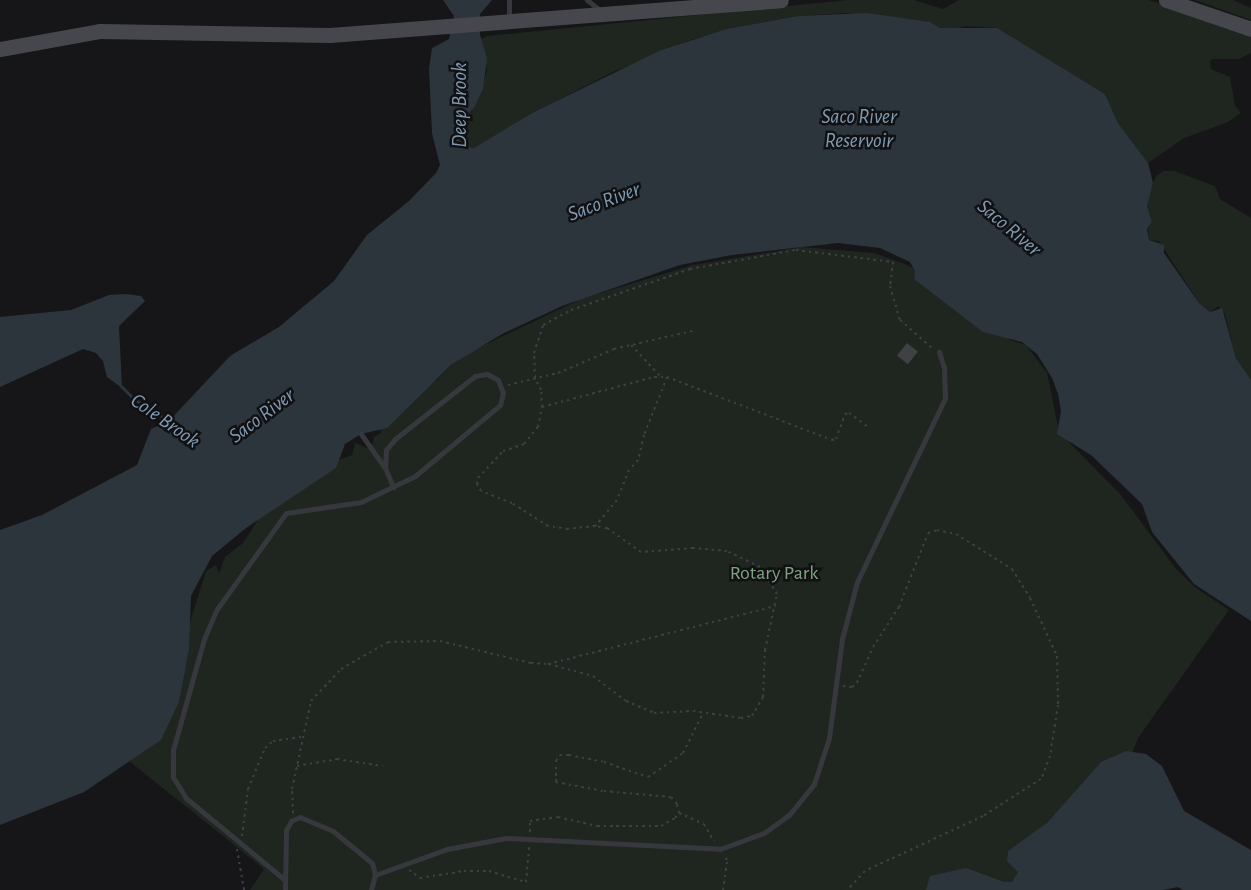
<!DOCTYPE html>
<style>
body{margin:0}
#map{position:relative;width:1251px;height:890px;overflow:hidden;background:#161618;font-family:"Alegreya Sans",sans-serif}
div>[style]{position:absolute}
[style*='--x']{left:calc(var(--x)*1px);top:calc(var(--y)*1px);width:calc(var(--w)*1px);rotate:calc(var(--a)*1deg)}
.green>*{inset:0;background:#1e261f}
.water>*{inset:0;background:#2c353c}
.stream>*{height:3px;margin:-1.5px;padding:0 1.5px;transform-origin:1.5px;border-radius:1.5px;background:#2c353c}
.building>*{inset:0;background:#404145;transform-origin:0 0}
.path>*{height:2px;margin-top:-1px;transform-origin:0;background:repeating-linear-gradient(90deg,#3d3f44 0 2.5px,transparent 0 6.5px)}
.lane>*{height:5px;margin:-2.5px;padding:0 2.5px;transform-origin:2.5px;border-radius:2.5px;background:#37383d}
.secondary>*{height:15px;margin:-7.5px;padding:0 7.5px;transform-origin:7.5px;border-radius:7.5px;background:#45474d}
span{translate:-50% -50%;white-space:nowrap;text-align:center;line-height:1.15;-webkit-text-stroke:5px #111113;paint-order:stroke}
.park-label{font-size:20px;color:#7fa381}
.water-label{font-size:21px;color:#7f9bb3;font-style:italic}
</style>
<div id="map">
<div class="green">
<div style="clip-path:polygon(848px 0,914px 0,943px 9px,959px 0,1149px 0,1251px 34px,1251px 53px,1239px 59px,1212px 59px,1210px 62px,1211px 69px,1230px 77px,1235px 106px,1241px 113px,1228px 122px,1184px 138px,1148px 163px,1118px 123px,1105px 94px,997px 28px,965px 26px,955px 29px,940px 28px,930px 22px,845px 13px,798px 16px,726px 29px,691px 40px,613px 72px,534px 112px,482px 145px,474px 148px,463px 146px,460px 142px,461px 119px,474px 108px,487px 71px,481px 39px,487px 36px)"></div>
<div style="clip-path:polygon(1195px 0,1233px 0,1251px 8px,1251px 20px)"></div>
<div style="clip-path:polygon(1163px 171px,1174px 171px,1215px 186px,1220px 199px,1251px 218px,1251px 380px,1236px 358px,1225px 314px,1219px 306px,1210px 312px,1199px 303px,1159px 241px,1149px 240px,1148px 229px,1152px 222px,1147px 206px,1149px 194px,1156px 176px)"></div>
<div style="clip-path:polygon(802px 247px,874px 253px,905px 264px,930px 277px,1010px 340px,1026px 345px,1047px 373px,1059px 432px,1121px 495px,1176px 569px,1196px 588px,1229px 610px,1138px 738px,1098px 844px,1067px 890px,250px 890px,264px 869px,119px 753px,184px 641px,206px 571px,216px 565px,219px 573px,225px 557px,243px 543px,264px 511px,336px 461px,352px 455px,355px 443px,367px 448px,373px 443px,374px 437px,381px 433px,381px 429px,410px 396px,437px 380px,450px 366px,474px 350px,581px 299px,693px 265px)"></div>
</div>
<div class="water">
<div style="clip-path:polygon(443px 0,492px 0,480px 14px,480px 35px,487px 58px,483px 89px,474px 108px,461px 119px,460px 130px,460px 142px,463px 146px,474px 148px,534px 112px,659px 51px,726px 29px,798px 16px,867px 13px,930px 22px,940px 28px,997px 28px,1105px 94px,1118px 123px,1148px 163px,1153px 183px,1147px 206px,1152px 222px,1147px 229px,1149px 240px,1164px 245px,1164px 253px,1199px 303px,1210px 312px,1222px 308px,1236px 358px,1251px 380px,1251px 621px,1194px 584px,1152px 532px,1142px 504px,1091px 455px,1057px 434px,1061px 411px,1058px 394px,1052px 378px,1037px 354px,1022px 342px,983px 332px,914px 279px,915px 271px,910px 262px,880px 248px,838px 243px,732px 255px,680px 265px,562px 306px,502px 334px,451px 365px,387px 428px,361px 434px,345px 444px,336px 468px,246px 528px,212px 556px,191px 596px,189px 649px,179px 702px,161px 740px,84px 792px,0 825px,0 530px,42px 515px,137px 465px,151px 429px,169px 421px,230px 356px,279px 327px,334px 281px,367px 235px,409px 201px,436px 173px,440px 165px,432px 133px,429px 68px,432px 48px,449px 39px,454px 16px)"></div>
<div style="clip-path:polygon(126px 294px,141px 296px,145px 301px,119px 326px,122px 388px,107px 377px,103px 361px,96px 353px,83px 349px,0 387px,0 317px,71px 310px,109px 295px)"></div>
<div style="clip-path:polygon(1126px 751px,1146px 754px,1162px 766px,1184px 811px,1251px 850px,1251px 890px,1183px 890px,1178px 887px,1163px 890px,926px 890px,930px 876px,966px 868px,1004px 882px,1012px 882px,1018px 872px,1007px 861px,1008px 851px,1048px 822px,1101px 762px)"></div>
</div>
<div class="stream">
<div style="--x:121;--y:386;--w:18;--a:45"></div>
<div style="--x:134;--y:399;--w:45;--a:32.3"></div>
</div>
<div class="building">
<div style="left:907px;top:343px;width:14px;height:16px;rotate:39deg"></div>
</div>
<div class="path">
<div style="--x:631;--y:345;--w:44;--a:46.8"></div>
<div style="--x:667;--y:377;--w:62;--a:111.6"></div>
<div style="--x:644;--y:435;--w:26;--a:103"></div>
<div style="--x:638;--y:460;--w:13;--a:132"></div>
<div style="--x:629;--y:470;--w:32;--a:112"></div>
<div style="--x:617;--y:500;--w:34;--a:130"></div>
<div style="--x:595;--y:526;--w:27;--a:174"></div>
<div style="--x:568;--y:529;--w:20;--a:-171"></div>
<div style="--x:548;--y:526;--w:43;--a:-147.4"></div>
<div style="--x:512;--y:503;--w:33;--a:-159"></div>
<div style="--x:481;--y:491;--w:8;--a:-120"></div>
<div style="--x:477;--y:484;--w:6;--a:-81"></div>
<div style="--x:478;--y:478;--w:37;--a:-47"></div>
<div style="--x:503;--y:451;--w:22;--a:-18"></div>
<div style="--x:524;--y:444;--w:22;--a:-51"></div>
<div style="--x:538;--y:427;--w:20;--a:-79"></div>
<div style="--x:542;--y:407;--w:17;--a:-93"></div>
<div style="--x:541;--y:390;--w:13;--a:-117"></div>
<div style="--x:535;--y:378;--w:25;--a:-92"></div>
<div style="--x:534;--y:353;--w:29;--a:-72"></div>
<div style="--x:543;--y:325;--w:32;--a:-28"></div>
<div style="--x:571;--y:310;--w:126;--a:-19"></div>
<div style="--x:690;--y:269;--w:108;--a:-10.2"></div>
<div style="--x:796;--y:250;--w:98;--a:7.1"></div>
<div style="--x:893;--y:262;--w:24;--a:97"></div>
<div style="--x:890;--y:286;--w:35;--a:74"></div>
<div style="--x:900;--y:320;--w:44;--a:41.3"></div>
<div style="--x:508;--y:385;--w:51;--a:-13.5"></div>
<div style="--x:558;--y:373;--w:61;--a:-23.2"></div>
<div style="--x:614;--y:349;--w:84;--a:-13"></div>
<div style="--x:542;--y:407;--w:116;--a:-15"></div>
<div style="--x:654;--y:377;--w:13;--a:0"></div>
<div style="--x:667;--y:377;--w:177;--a:20.9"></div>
<div style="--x:832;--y:440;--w:4;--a:-14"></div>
<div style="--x:836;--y:439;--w:27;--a:-70"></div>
<div style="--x:845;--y:414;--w:4;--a:-14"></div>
<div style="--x:849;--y:413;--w:24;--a:36"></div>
<div style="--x:549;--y:664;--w:46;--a:15.3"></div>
<div style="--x:593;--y:676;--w:41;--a:37.1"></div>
<div style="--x:626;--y:701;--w:30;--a:23"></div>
<div style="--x:654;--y:713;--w:39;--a:-3"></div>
<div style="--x:693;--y:711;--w:49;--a:8.3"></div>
<div style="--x:741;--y:718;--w:11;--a:-10"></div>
<div style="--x:752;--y:716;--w:22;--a:-60"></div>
<div style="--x:763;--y:697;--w:47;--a:-87.6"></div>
<div style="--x:765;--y:650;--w:57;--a:-77.9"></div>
<div style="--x:777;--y:594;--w:32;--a:-122"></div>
<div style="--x:760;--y:567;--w:37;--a:-154"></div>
<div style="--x:727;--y:551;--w:34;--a:-175"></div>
<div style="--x:693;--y:548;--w:52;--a:175.6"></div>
<div style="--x:641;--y:552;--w:42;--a:-144.8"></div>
<div style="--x:607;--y:528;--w:12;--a:-171"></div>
<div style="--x:843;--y:686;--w:9;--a:6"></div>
<div style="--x:852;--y:687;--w:6;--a:-39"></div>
<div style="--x:857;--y:683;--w:39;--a:-66"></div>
<div style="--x:873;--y:647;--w:48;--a:-57"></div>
<div style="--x:899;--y:607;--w:79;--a:-68.6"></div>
<div style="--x:928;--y:533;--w:9;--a:-18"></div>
<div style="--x:937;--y:530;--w:19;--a:12"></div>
<div style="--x:956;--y:534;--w:66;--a:32"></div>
<div style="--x:1012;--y:569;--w:34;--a:58"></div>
<div style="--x:1030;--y:598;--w:64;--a:65"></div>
<div style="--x:1057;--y:656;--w:49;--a:88.8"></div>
<div style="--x:1058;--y:705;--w:52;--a:98.9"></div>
<div style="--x:1050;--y:756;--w:25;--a:111"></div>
<div style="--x:1041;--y:779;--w:69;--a:147.5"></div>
<div style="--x:983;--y:816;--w:130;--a:155"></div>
<div style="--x:865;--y:871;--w:26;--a:133"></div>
<div style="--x:297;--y:766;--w:41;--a:-9.9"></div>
<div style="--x:337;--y:759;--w:46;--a:8.8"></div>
<div style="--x:293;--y:813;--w:24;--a:-92"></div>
<div style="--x:292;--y:789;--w:90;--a:-77.8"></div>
<div style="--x:311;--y:701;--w:44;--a:-46.8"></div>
<div style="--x:341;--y:669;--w:54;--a:-29.9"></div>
<div style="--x:388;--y:642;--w:52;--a:-1.1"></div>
<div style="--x:440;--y:641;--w:94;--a:13.6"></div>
<div style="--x:531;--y:663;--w:17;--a:3"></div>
<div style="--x:548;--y:664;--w:235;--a:-14.3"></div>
<div style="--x:679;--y:813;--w:27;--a:24"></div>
<div style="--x:704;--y:824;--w:20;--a:60"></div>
<div style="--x:530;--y:832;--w:11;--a:-90"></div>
<div style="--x:530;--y:821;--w:28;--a:-8"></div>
<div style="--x:558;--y:817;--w:40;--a:13"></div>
<div style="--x:597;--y:826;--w:64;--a:0"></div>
<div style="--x:661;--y:826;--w:16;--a:-30"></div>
<div style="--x:675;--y:818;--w:6;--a:-51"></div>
<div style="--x:679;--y:813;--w:9;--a:-103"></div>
<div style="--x:677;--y:804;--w:9;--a:-131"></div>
<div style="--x:671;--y:797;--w:68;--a:-175"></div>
<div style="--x:603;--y:791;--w:48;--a:-169.2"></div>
<div style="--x:556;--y:782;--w:21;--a:-90"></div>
<div style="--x:556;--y:761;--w:7;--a:-56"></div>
<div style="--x:560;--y:755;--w:9;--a:0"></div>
<div style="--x:569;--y:755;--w:36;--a:11"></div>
<div style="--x:604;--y:762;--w:46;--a:18.8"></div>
<div style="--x:648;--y:777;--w:42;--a:-34.4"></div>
<div style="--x:683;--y:753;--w:45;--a:-63.4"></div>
<div style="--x:242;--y:836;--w:47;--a:-82.7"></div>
<div style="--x:248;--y:789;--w:44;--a:-67.5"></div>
<div style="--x:265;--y:748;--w:11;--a:-41"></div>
<div style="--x:273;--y:741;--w:30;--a:-8"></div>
<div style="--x:237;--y:849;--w:42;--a:80.3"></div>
<div style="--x:409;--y:870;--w:14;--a:36"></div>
<div style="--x:420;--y:878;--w:45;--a:-9"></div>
<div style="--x:464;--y:871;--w:25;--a:0"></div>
<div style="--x:489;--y:871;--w:39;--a:17"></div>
<div style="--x:526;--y:882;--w:35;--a:-85"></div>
<div style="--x:723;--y:890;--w:30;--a:-82"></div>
<div style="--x:727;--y:860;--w:6;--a:-121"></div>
</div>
<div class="lane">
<div style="--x:509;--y:0;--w:19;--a:90"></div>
<div style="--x:587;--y:0;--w:16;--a:38"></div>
<div style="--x:361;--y:434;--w:42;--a:54.8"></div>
<div style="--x:385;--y:468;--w:21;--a:67"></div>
<div style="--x:375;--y:875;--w:77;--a:-19.9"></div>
<div style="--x:447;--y:849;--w:60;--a:-10.6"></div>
<div style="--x:506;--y:838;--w:214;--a:2.9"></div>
<div style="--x:720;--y:849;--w:47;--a:-20"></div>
<div style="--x:764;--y:833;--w:31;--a:-36"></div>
<div style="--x:789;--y:815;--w:40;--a:-51"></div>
<div style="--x:814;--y:784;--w:48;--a:-71.9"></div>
<div style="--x:829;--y:738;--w:100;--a:-82.5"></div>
<div style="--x:842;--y:639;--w:59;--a:-75.3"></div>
<div style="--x:857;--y:582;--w:204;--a:-64.4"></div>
<div style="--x:945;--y:398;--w:30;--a:-92"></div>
<div style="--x:944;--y:368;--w:17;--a:-107"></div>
<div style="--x:285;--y:880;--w:129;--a:-140.4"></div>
<div style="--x:186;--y:798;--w:25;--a:-122"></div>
<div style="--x:173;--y:777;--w:27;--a:-90"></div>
<div style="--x:173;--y:750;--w:115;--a:-74.4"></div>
<div style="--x:204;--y:639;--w:33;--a:-67"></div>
<div style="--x:217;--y:609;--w:118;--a:-54.3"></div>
<div style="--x:286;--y:513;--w:76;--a:-8.3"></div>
<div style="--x:361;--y:502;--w:60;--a:-25.7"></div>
<div style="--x:415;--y:476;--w:111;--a:-39.9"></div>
<div style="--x:500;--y:405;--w:12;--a:-76"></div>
<div style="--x:503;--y:393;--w:14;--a:-111"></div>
<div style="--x:498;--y:380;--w:13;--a:-151"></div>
<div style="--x:487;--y:374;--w:12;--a:171"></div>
<div style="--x:475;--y:376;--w:102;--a:141.8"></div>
<div style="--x:395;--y:439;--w:14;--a:129"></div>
<div style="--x:386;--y:450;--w:18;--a:93"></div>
<div style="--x:285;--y:890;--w:60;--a:-89"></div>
<div style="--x:286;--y:830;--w:10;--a:-61"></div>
<div style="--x:291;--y:821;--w:10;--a:-24"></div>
<div style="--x:300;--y:817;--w:36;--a:23"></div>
<div style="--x:333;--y:831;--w:50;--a:39.4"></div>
<div style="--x:372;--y:863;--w:12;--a:76"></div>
<div style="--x:375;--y:875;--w:16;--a:105"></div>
</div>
<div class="secondary">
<div style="--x:1166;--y:0;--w:90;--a:18.8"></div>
<div style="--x:0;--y:49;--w:102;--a:-10.2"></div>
<div style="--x:100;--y:31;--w:230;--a:1"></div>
<div style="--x:330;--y:35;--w:452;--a:-4.4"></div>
</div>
<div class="park-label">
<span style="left:774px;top:573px">Rotary Park</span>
</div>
<div class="water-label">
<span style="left:460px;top:105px;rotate:-90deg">Deep Brook</span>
<span style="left:859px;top:129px">Saco River<br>Reservoir</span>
<span style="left:604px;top:202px;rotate:-21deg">Saco River</span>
<span style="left:1009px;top:228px;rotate:40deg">Saco River</span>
<span style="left:262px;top:416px;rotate:-37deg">Saco River</span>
<span style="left:165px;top:421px;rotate:35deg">Cole Brook</span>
</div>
</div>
